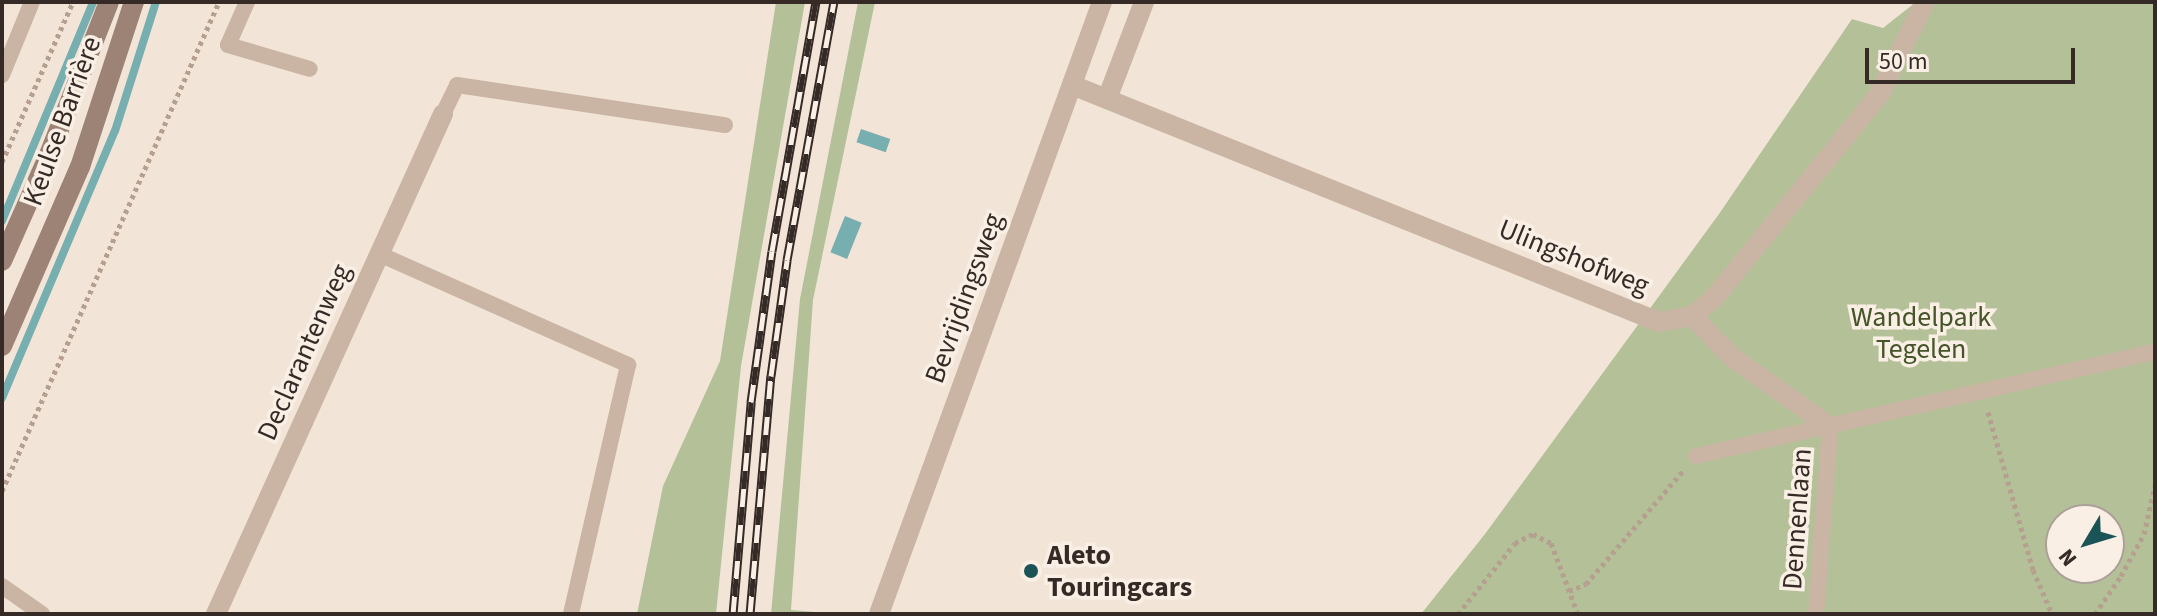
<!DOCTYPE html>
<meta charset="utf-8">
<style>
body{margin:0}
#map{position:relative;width:2157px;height:616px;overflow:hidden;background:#f2e5d8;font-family:"Source Sans 3",sans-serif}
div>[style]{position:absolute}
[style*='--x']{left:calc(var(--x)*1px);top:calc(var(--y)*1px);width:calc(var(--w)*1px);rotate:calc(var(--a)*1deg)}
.green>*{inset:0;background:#b4c198}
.water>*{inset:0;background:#77aeaf;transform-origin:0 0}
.stream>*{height:8px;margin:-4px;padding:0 4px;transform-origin:4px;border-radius:4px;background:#77aeaf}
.path>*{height:5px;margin-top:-2.5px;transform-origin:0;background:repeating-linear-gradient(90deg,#b59f8e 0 4px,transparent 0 8px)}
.lane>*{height:16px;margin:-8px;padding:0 8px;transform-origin:8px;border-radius:8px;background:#cab5a4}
.street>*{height:20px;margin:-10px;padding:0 10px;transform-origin:10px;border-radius:10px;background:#cab5a4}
.secondary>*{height:20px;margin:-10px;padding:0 10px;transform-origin:10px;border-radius:10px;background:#9d8376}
.rail>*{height:9px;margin-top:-4.5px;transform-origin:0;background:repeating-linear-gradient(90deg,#f9efe4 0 18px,#352a26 0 36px);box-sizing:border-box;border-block:2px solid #352a26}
.dots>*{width:22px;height:22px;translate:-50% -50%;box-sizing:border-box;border:4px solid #f9efe4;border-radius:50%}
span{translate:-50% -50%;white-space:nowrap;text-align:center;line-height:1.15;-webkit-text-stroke:7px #f9efe4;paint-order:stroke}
.street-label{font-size:28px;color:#352a26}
.park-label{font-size:28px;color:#455429}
.poi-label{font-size:28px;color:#352a26;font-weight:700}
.left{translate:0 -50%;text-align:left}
.frame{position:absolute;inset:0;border:4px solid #352a26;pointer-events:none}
.north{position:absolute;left:2045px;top:504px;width:80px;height:80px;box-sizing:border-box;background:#f9efe4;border:2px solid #aba098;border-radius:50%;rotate:232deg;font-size:22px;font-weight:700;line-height:32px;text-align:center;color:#352a26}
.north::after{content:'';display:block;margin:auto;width:28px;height:36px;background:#1b5457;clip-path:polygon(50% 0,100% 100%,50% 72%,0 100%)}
.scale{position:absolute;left:1865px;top:48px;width:210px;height:36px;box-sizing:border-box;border:4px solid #352a26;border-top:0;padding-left:10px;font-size:24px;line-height:28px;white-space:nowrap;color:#352a26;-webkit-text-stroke:6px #f9efe4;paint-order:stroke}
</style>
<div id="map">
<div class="green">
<div style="clip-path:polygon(776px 2px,805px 2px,741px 366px,716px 614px,637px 614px,663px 486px,720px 361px)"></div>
<div style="clip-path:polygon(858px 2px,875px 2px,813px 300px,791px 610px,840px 614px,771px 614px,800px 299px)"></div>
<div style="clip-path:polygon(evenodd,1916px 2px,2155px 2px,2155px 614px,1421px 614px,1485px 534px,1719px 214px,1852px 19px,1883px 28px,1916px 2px,2061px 520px,2109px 520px,2109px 568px,2061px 568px,2061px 520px)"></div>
</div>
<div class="water">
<div style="left:861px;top:129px;width:31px;height:14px;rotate:19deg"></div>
<div style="left:845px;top:216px;width:18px;height:39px;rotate:22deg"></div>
</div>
<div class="stream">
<div style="--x:2;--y:221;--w:237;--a:-67.4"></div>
<div style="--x:2;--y:398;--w:290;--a:-67.1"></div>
<div style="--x:115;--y:131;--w:135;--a:-72.4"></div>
</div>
<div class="path">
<div style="--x:2;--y:162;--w:175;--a:-66.1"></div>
<div style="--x:1988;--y:412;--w:164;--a:74.1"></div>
<div style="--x:2033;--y:570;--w:48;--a:66.6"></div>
<div style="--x:2;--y:491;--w:535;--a:-66.07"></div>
<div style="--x:1569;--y:591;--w:18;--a:-22"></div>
<div style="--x:1586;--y:584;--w:149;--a:-49.4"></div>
<div style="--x:1458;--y:614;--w:91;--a:-51.2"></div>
<div style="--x:1515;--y:543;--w:20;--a:-27"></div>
<div style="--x:1533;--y:534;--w:20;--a:27"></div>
<div style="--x:1551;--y:543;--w:76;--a:69.2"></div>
<div style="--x:2095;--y:614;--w:46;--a:-55.6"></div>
<div style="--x:2121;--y:576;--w:48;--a:-61.3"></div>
<div style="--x:2144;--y:534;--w:50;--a:-77.3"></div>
</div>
<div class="lane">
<div style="--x:247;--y:2;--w:47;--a:113.8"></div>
<div style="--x:228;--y:45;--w:85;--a:16.3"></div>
<div style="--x:2;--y:75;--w:79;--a:-67.7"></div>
<div style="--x:443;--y:114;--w:32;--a:-64"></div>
<div style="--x:457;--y:85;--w:271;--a:8.5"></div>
<div style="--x:379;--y:254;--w:273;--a:24"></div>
<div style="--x:628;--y:365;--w:255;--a:102.9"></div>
<div style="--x:1696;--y:456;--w:471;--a:-12.8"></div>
<div style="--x:2;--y:586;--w:49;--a:35"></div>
<div style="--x:1816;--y:614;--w:188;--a:-85.7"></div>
</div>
<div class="street">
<div style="--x:1072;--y:85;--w:633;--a:21.99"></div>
<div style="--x:1659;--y:322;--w:34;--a:-10"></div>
<div style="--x:1692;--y:316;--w:28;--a:-39"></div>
<div style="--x:1714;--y:298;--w:262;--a:-50.9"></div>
<div style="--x:1879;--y:95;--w:104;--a:-63.7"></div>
<div style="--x:1107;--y:99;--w:104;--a:-69.1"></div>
<div style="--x:1692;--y:316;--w:57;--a:45.7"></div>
<div style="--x:1732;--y:357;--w:120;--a:35.5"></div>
<div style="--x:216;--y:614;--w:549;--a:-65.58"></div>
<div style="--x:879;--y:614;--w:651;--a:-69.98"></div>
</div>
<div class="secondary">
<div style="--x:2;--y:261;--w:116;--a:-66.1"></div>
<div style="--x:49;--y:155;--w:164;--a:-68.6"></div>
<div style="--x:2;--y:346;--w:195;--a:-66.5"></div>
<div style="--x:80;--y:167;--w:174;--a:-71.9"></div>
</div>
<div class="rail">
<div style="--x:733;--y:614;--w:213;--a:-85.1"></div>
<div style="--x:751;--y:402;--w:152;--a:-82.1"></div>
<div style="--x:772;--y:251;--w:253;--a:-80"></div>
<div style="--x:750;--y:614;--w:239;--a:-85"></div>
<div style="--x:771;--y:376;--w:117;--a:-82.1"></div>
<div style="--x:787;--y:260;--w:262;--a:-79.7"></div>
</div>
<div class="dots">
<div style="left:1031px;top:571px;background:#1b5457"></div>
</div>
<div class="street-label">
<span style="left:62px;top:121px;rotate:-70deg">Keulse Barrière</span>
<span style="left:1574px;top:257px;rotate:22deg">Ulingshofweg</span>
<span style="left:964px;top:298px;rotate:-70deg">Bevrijdingsweg</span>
<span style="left:304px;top:352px;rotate:-66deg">Declarantenweg</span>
<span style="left:1797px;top:519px;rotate:-86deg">Dennenlaan</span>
</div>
<div class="park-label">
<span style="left:1921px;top:333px">Wandelpark<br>Tegelen</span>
</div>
<div class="poi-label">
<span class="left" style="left:1047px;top:571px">Aleto<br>Touringcars</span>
</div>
<div class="frame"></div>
<div class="north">N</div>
<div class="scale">50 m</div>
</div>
